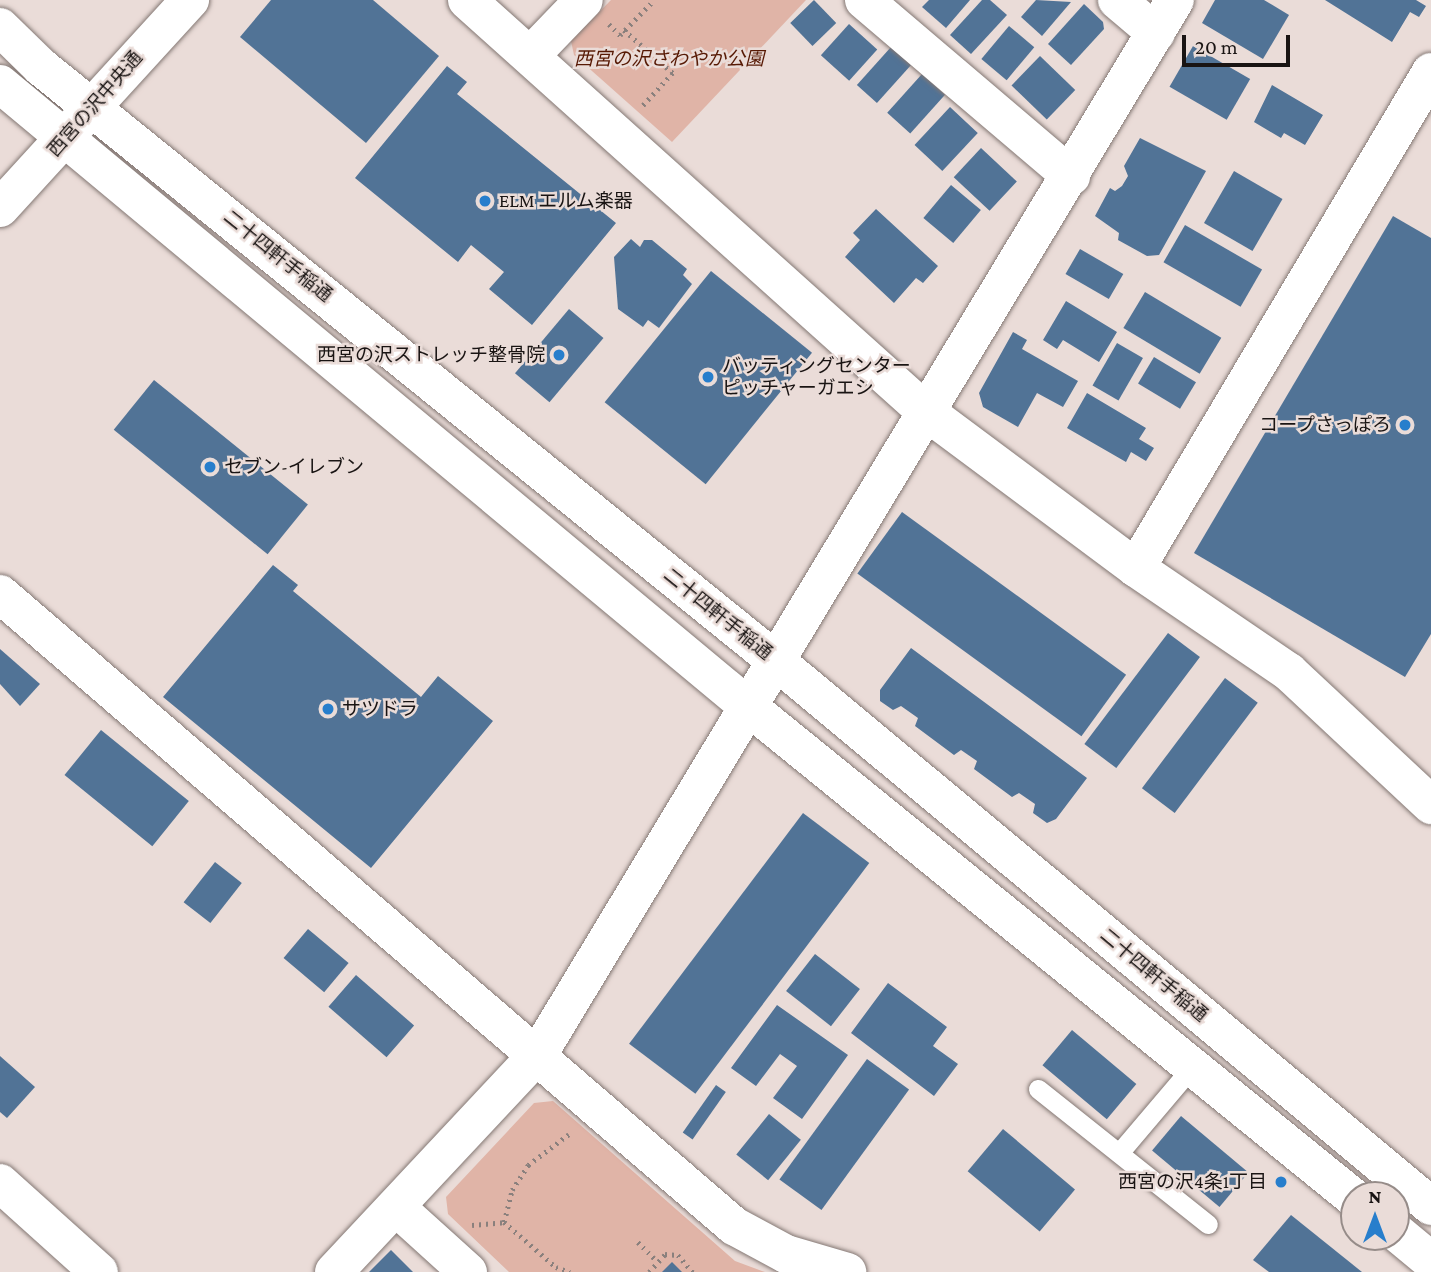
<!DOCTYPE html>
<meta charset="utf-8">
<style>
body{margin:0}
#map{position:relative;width:1431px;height:1272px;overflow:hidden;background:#eadcd8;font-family:"Crimson Pro","Noto Sans JP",serif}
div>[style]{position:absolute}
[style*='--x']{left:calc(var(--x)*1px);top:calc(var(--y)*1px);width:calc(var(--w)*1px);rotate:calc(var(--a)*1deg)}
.green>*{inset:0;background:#e0b4a7}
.building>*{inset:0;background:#517396;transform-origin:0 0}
.path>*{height:4.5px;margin-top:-2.25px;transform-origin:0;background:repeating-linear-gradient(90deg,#8a807d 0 2px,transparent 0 7px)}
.roads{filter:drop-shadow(0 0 2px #847874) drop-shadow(0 0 2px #847874)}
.service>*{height:19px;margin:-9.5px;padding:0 9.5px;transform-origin:9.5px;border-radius:9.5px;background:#fff}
.minor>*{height:38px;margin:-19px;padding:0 19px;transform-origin:19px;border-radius:19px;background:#fff}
.tertiary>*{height:38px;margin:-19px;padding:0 19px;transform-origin:19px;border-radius:19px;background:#fff}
.dots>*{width:19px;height:19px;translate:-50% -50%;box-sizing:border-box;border:4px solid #eadcd8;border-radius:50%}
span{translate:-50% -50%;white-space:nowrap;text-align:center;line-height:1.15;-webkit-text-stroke:5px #eadcd8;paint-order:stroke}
.park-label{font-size:19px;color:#571904;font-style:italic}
.street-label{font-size:19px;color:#191413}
.poi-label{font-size:19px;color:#191413}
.left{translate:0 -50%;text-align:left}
.right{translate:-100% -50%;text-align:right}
.north{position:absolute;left:1340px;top:1181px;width:70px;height:70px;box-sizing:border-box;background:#eadcd8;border:2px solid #968c89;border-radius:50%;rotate:0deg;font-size:19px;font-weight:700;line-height:28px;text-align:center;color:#191413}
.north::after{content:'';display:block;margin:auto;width:24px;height:32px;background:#277ecc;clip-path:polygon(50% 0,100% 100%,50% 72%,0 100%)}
.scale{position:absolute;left:1182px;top:35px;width:108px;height:32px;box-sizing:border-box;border:4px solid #191413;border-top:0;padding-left:9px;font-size:21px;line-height:24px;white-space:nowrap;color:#191413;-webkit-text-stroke:5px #eadcd8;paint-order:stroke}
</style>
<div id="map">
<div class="green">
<div style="clip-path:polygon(611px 0,806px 0,672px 142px,574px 55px,571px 41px)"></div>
<div style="clip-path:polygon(553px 1101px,735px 1261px,765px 1272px,509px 1272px,448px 1214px,446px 1197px,534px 1103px)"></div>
</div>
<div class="building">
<div style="clip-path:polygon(271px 0,373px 0,439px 56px,366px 143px,240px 37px)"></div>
<div style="left:814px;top:0;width:32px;height:33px;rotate:46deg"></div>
<div style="clip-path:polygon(929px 0,970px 0,946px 28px,922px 7px)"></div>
<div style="clip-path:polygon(982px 0,990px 0,1007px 15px,971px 54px,950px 35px)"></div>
<div style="clip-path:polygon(1036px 0,1071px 2px,1042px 36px,1021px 17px)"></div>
<div style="clip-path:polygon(1215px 0,1264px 0,1289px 15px,1263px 59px,1202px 23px)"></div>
<div style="clip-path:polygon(1325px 0,1416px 0,1426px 6px,1419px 17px,1410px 12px,1392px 42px)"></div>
<div style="clip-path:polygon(1084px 4px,1103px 22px,1104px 29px,1071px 65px,1048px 44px)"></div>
<div style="left:849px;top:24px;width:38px;height:42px;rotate:42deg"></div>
<div style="left:1009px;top:26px;width:33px;height:43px;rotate:40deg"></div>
<div style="left:1193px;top:46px;width:66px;height:47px;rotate:30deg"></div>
<div style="left:891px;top:47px;width:27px;height:51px;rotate:42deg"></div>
<div style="left:1040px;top:56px;width:49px;height:41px;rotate:44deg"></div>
<div style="clip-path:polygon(447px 66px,467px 82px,457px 94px,616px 223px,532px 325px,489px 289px,504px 272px,471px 245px,458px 262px,355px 178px)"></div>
<div style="left:922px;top:74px;width:31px;height:52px;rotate:42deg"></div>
<div style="clip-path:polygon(1272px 85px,1323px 115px,1305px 145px,1284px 133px,1281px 138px,1254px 122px)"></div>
<div style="left:950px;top:107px;width:38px;height:52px;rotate:43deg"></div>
<div style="clip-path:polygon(1140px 138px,1206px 171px,1159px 255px,1147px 256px,1118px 240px,1119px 233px,1095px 216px,1110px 188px,1115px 191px,1122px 186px,1128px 176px,1124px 166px)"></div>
<div style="left:981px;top:148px;width:49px;height:40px;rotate:43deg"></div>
<div style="left:1234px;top:171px;width:56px;height:60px;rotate:30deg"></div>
<div style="left:951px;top:185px;width:39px;height:43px;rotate:40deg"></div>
<div style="clip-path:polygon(876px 209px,938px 266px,923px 283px,916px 278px,894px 303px,845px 257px,860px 240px,853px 233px)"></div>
<div style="clip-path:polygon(1393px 216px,1431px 238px,1431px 634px,1405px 677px,1194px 553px)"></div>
<div style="left:1185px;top:225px;width:89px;height:43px;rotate:30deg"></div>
<div style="clip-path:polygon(631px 239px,640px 247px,644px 240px,652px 240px,687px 269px,683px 275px,692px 284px,659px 328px,648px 320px,643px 327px,618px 309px,614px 257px)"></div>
<div style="left:1080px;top:249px;width:50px;height:29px;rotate:30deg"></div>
<div style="left:711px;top:271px;width:130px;height:169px;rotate:39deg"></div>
<div style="left:1145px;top:292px;width:89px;height:42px;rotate:31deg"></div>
<div style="clip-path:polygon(1066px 301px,1117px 332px,1099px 362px,1063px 340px,1057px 349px,1043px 340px)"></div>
<div style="left:569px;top:309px;width:45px;height:84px;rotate:40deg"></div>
<div style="clip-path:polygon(1013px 332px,1027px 340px,1022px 349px,1078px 381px,1063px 407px,1037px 393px,1018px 427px,983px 407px,979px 393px)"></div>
<div style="left:1117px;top:343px;width:30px;height:49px;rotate:30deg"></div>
<div style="left:1154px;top:357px;width:49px;height:31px;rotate:31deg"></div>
<div style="left:154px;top:380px;width:198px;height:64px;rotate:39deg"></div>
<div style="clip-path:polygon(1087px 393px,1146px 428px,1139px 439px,1154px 448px,1146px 461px,1131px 452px,1126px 462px,1067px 428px)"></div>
<div style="left:902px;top:512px;width:277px;height:76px;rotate:36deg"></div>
<div style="clip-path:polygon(273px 565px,298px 585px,293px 591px,421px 697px,438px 676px,493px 721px,371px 868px,163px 697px)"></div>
<div style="left:1168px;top:633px;width:40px;height:139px;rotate:37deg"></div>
<div style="clip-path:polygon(911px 648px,1087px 778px,1056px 819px,1047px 823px,1033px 813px,1035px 804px,1019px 793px,1012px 797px,974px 769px,977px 761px,961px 750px,954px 755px,915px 726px,918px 718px,901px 706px,893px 710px,880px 701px,880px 690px)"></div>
<div style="clip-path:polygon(0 649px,40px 684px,20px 706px,0 684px)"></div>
<div style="left:1225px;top:678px;width:41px;height:138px;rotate:37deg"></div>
<div style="left:101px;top:730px;width:113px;height:58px;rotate:39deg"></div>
<div style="left:803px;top:813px;width:83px;height:289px;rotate:37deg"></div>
<div style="left:215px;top:862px;width:34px;height:51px;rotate:38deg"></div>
<div style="left:308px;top:929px;width:53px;height:38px;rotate:40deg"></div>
<div style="left:815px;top:954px;width:57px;height:47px;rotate:38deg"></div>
<div style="left:356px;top:975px;width:77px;height:42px;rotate:41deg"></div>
<div style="clip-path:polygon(888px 983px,947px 1027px,933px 1046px,958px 1064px,934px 1096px,851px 1033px)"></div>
<div style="clip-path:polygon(777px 1005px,848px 1055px,802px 1119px,773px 1098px,797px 1066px,780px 1054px,756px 1086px,731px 1068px)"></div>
<div style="left:1072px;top:1030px;width:84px;height:46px;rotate:40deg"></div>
<div style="clip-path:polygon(0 1056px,35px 1087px,7px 1118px,0 1112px)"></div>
<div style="left:867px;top:1059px;width:52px;height:149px;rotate:36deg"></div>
<div style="left:716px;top:1085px;width:12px;height:58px;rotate:35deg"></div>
<div style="left:769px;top:1114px;width:41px;height:52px;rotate:39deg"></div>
<div style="left:1181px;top:1116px;width:88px;height:45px;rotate:40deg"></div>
<div style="left:1003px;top:1129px;width:94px;height:55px;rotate:40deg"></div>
<div style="clip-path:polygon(1291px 1215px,1362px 1272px,1269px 1272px,1253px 1260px)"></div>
<div style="clip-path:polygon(391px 1250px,413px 1272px,369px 1272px)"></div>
<div style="clip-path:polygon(672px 1262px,682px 1272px,662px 1272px)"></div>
</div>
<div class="path">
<div style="--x:609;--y:24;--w:16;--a:45"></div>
<div style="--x:620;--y:35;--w:49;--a:-45.8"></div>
<div style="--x:624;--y:30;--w:65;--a:41.3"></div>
<div style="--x:673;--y:73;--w:46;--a:132.4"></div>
<div style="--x:504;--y:1222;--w:33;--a:-76"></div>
<div style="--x:512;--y:1190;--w:30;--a:-57"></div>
<div style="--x:528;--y:1165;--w:51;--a:-37.1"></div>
<div style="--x:472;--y:1225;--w:32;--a:-5"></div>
<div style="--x:504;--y:1222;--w:69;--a:40.9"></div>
<div style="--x:556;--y:1267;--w:15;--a:20"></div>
<div style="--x:638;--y:1242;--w:27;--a:45"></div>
<div style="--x:649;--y:1272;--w:24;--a:-48"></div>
<div style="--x:665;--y:1254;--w:13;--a:4"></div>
<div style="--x:678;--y:1255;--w:23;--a:49"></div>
</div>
<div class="roads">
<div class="service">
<div style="--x:1038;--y:1089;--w:217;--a:38.5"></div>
<div style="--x:1119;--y:1153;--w:113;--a:-49.7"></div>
</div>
<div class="minor">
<div style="--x:467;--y:0;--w:614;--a:41.9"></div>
<div style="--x:924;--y:410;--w:264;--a:36.7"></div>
<div style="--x:1136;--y:568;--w:185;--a:34.2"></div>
<div style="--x:1289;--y:672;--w:195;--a:43.1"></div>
<div style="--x:864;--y:0;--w:272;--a:40.4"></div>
<div style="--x:1117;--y:0;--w:51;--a:40.2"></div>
<div style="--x:531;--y:55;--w:76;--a:-46.1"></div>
<div style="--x:1136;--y:568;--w:577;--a:-59.26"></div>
<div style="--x:0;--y:594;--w:969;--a:40.73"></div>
<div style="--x:734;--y:1226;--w:59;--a:28.3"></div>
<div style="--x:786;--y:1254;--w:64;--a:16.4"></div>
<div style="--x:0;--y:1183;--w:133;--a:42"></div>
<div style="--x:396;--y:1207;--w:97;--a:42.1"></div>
<div style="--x:334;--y:1272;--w:300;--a:-46.9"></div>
<div style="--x:539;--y:1053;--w:1230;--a:-58.87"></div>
</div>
<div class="tertiary">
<div style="--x:0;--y:27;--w:57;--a:44.3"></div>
<div style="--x:41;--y:67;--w:945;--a:38.94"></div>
<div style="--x:776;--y:661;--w:852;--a:39.76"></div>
<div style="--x:0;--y:84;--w:976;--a:39.76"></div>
<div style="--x:750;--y:708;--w:778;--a:39.05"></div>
<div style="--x:0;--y:208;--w:282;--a:-47.6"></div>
<div style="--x:1396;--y:1232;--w:45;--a:39.6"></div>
</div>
</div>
<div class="dots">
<div style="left:485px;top:201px;background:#277ecc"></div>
<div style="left:559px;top:355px;background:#277ecc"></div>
<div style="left:708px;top:377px;background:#277ecc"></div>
<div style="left:1405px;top:425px;background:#277ecc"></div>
<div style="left:210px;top:467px;background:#277ecc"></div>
<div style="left:328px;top:709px;background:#277ecc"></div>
<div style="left:1281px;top:1182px;background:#277ecc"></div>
</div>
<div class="park-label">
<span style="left:669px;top:59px">西宮の沢さわやか公園</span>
</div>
<div class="street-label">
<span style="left:95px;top:104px;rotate:-49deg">西宮の沢中央通</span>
<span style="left:278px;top:256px;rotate:39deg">二十四軒手稲通</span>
<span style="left:718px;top:614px;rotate:39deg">二十四軒手稲通</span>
<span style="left:1154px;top:975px;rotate:40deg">二十四軒手稲通</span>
</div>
<div class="poi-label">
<span class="left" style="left:499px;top:201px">ELM エルム楽器</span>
<span class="right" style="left:545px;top:355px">西宮の沢ストレッチ整骨院</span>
<span class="left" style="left:722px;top:377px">バッティングセンター<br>ピッチャーガエシ</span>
<span class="right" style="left:1391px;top:425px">コープさっぽろ</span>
<span class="left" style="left:224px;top:467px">セブン-イレブン</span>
<span class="left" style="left:342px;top:709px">サツドラ</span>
<span class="right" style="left:1267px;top:1182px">西宮の沢4条1丁目</span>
</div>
<div class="north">N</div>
<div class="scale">20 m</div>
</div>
